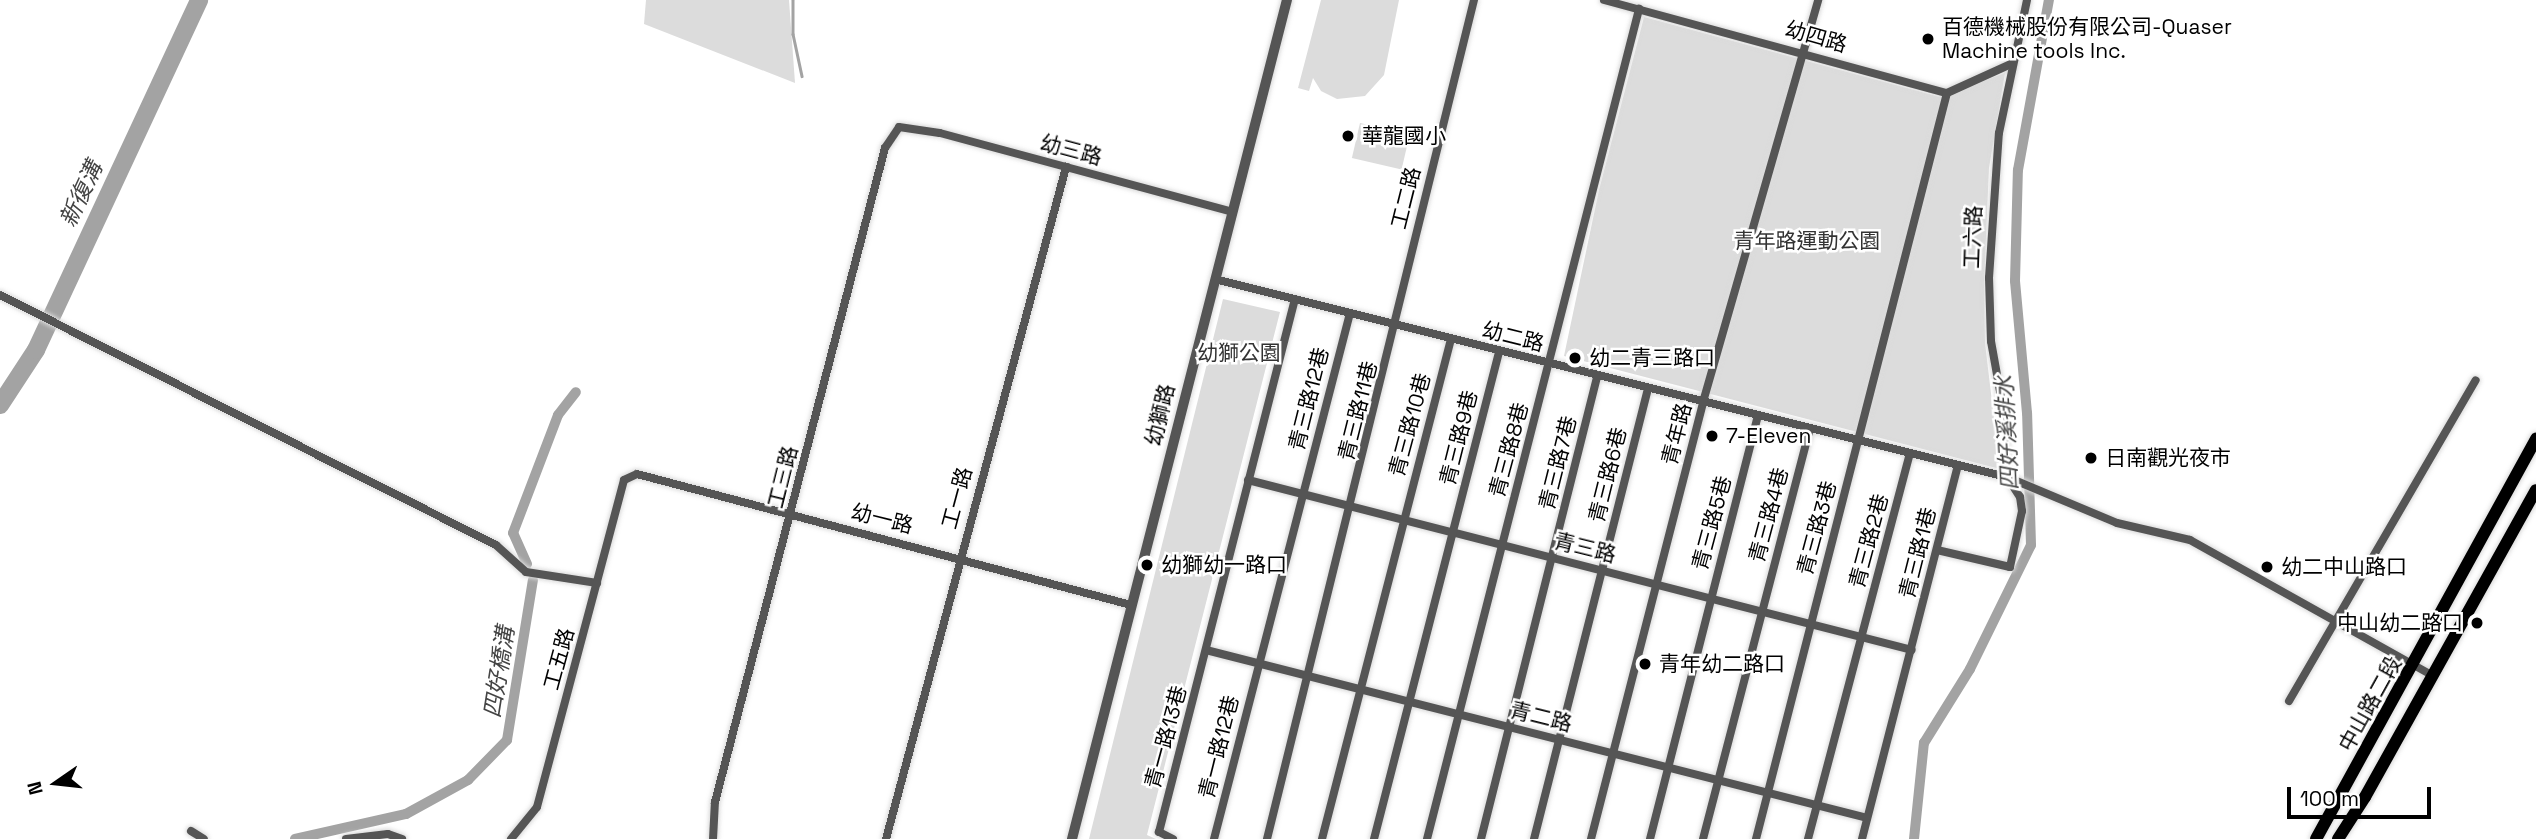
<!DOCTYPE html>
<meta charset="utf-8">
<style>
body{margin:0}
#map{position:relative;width:2536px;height:839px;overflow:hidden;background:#fff;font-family:"Space Grotesk","Noto Sans TC",sans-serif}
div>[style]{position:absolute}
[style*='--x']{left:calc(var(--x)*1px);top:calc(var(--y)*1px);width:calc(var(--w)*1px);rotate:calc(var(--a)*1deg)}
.green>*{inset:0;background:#dcdcdc;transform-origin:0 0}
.stream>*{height:2.5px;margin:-1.25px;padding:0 1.25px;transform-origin:1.25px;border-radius:1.25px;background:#a3a3a3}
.canal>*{height:10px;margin:-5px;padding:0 5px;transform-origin:5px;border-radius:5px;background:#a3a3a3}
.river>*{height:18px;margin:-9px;padding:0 9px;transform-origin:9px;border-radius:9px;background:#a3a3a3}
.roads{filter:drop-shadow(0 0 2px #dbdbdb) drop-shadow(0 0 2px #dbdbdb)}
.minor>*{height:8px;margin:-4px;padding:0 4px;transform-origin:4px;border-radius:4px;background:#555}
.tertiary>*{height:10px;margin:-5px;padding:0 5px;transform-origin:5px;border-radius:5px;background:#555}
.primary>*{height:12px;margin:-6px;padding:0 6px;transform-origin:6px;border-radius:6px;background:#000}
.dots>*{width:19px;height:19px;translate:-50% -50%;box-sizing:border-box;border:4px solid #fff;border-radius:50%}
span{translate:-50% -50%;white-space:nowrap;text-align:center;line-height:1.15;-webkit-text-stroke:5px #fff;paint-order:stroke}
.poi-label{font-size:21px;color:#000}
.left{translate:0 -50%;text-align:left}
.right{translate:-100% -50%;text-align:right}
.street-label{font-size:21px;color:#000}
.park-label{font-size:21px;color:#333}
.water-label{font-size:23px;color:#444;font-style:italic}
.north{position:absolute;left:21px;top:748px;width:70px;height:70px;-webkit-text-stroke:5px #fff;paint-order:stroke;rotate:256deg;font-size:19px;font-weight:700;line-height:28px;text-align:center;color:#000}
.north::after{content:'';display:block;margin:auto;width:24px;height:32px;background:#000;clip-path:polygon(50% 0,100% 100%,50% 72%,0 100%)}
.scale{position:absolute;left:2287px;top:787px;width:144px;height:32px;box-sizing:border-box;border:4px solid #000;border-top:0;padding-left:9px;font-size:21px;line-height:24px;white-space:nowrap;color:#000;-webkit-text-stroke:5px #fff;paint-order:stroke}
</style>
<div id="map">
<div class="green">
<div style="clip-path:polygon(646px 0,789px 0,795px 83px,644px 24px)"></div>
<div style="clip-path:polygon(1321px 0,1399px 0,1384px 75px,1365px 96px,1337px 99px,1321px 91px,1313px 78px,1309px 91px,1298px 88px)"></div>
<div style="clip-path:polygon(1644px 17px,1940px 97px,2005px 73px,1989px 168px,1984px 283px,1985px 343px,2000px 469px,1564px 356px,1599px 190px)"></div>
<div style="left:1360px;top:123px;width:51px;height:36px;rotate:13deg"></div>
<div style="clip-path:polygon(1223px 299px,1280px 312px,1147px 835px,1156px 839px,1089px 839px)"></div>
</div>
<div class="stream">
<div style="--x:793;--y:0;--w:34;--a:90"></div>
<div style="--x:793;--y:34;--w:43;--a:77.9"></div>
</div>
<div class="canal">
<div style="--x:527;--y:564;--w:34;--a:-114"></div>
<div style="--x:513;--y:533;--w:126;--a:-69.1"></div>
<div style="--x:558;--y:415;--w:29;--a:-52"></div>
<div style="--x:295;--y:839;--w:114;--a:-12.7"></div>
<div style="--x:406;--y:814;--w:71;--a:-28.7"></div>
<div style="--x:468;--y:780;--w:56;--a:-45.7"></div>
<div style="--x:507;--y:740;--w:162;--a:-80.8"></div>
<div style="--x:1914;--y:839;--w:97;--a:-84.1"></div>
<div style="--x:1924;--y:743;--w:87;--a:-58.1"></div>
<div style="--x:1970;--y:669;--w:138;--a:-63.8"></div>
<div style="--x:2031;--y:545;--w:132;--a:-91.7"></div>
<div style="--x:2027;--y:413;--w:133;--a:-95.2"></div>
<div style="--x:2015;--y:281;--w:111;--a:-88.5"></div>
<div style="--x:2018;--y:170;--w:173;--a:-79.7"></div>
</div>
<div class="river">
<div style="--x:0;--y:405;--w:66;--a:-56.8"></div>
<div style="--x:36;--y:350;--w:386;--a:-65"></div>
</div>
<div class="roads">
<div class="minor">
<div style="--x:1604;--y:0;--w:355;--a:15.2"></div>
<div style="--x:1947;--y:93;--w:72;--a:-24.4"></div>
<div style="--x:1215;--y:279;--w:816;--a:14.04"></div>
<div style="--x:2007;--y:477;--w:119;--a:22.7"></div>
<div style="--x:2117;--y:523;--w:75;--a:13.1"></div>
<div style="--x:2190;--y:540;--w:278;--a:29.2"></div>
<div style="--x:0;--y:295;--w:555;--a:26.75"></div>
<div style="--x:496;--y:545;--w:40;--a:42"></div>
<div style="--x:526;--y:572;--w:72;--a:8.8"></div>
<div style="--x:1248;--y:480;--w:685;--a:14.36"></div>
<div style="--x:1937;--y:550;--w:75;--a:13.1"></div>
<div style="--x:2010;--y:567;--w:57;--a:-77.9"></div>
<div style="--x:2022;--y:511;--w:14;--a:-98"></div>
<div style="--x:2020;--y:497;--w:24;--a:-123"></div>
<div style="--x:2007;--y:477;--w:69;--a:-93.3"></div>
<div style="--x:2003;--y:408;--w:68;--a:-100.2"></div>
<div style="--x:1991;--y:341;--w:63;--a:-91.8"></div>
<div style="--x:1989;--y:278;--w:145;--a:-86.1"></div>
<div style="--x:1999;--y:133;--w:136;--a:-78.1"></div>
<div style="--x:1206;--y:650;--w:682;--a:14.26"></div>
<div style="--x:2289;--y:701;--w:371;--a:-59.8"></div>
<div style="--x:191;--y:831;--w:15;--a:32"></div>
<div style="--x:346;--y:839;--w:42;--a:-6.8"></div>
<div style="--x:388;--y:834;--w:15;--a:20"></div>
<div style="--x:511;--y:839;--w:41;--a:-50.9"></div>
<div style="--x:537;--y:807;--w:338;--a:-75.1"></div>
<div style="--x:624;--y:480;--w:14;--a:-25"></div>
<div style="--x:637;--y:474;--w:511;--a:14.85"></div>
<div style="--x:713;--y:839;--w:37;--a:-87"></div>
<div style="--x:715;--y:802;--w:676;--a:-75.43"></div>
<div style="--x:885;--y:148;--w:25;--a:-56"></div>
<div style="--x:899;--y:127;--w:41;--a:8.3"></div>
<div style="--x:940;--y:133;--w:303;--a:15.1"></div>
<div style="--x:886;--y:839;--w:696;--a:-75"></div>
<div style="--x:1173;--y:839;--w:16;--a:-153"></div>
<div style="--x:1159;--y:832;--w:550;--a:-75.69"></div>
<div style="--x:1214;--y:839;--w:543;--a:-75.5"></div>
<div style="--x:1267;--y:839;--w:864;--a:-76.14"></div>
<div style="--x:1322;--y:839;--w:516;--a:-75.53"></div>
<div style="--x:1374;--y:839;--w:503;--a:-75.6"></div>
<div style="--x:1427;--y:839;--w:857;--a:-75.67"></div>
<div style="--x:1481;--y:839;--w:477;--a:-75.9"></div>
<div style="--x:1534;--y:839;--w:464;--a:-75.8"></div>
<div style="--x:1591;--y:839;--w:451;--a:-75.6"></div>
<div style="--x:1703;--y:402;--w:418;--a:-74"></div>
<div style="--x:1650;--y:839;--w:437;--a:-75.7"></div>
<div style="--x:1703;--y:839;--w:424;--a:-75.4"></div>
<div style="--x:1756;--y:839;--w:770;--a:-75.64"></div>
<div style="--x:1808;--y:839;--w:399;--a:-75.2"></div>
<div style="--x:1862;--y:839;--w:386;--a:-75.6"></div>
</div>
<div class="tertiary">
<div style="--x:1072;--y:839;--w:866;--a:-75.63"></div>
</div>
<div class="primary">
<div style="--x:2316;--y:839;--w:457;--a:-61.2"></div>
<div style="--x:2338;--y:839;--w:50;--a:-57.3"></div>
<div style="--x:2365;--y:797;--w:351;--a:-60.9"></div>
</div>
</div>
<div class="dots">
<div style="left:1928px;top:39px;background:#000"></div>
<div style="left:1348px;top:136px;background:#000"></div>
<div style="left:1575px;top:358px;background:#000"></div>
<div style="left:1712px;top:436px;background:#000"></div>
<div style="left:2091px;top:458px;background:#000"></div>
<div style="left:1147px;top:565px;background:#000"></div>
<div style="left:2267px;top:567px;background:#000"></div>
<div style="left:2477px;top:623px;background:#000"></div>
<div style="left:1645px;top:664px;background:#000"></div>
</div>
<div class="poi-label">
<span class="left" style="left:1942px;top:39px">百德機械股份有限公司-Quaser<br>Machine tools Inc.</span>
<span class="left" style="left:1362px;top:136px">華龍國小</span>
<span class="left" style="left:1589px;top:358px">幼二青三路口</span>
<span class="left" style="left:1726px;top:436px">7-Eleven</span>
<span class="left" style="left:2105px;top:458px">日南觀光夜市</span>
<span class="left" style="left:1161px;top:565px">幼獅幼一路口</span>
<span class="left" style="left:2281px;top:567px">幼二中山路口</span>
<span class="right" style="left:2463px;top:623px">中山幼二路口</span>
<span class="left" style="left:1659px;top:664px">青年幼二路口</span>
</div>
<div class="street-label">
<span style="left:1816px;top:37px;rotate:16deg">幼四路</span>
<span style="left:1071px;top:150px;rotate:15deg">幼三路</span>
<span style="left:1406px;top:198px;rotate:-76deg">工二路</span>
<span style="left:1973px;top:237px;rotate:-88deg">工六路</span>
<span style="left:1513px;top:337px;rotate:14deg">幼二路</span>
<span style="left:1309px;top:399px;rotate:-76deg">青三路12巷</span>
<span style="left:1358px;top:411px;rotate:-76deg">青三路11巷</span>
<span style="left:1160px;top:415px;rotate:-76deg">幼獅路</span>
<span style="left:1410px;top:425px;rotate:-75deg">青三路10巷</span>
<span style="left:1677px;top:434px;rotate:-76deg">青年路</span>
<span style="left:1459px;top:438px;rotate:-76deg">青三路9巷</span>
<span style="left:1509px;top:450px;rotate:-75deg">青三路8巷</span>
<span style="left:1558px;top:463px;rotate:-76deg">青三路7巷</span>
<span style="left:1608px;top:475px;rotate:-76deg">青三路6巷</span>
<span style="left:783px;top:477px;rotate:-76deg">工三路</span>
<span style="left:957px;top:498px;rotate:-75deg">工一路</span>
<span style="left:1769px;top:515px;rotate:-75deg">青三路4巷</span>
<span style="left:882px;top:519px;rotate:14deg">幼一路</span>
<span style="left:1712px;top:523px;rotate:-75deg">青三路5巷</span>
<span style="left:1817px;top:528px;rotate:-75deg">青三路3巷</span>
<span style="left:1869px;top:541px;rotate:-75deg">青三路2巷</span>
<span style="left:1585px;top:548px;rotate:14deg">青三路</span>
<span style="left:1918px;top:553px;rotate:-76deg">青三路1巷</span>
<span style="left:559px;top:659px;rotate:-75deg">工五路</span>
<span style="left:2370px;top:704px;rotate:-61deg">中山路二段</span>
<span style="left:1541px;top:717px;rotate:14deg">青二路</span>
<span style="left:1166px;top:737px;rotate:-75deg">青一路13巷</span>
<span style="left:1219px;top:747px;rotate:-76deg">青一路12巷</span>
</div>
<div class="park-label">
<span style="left:1807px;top:241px">青年路運動公園</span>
<span style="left:1239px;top:353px">幼獅公園</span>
</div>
<div class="water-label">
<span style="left:81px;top:194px;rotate:-65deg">新復溝</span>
<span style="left:2007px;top:433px;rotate:-93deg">四好溪排水</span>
<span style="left:499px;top:672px;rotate:-81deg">四好橋溝</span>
</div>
<div class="north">N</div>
<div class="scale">100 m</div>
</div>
